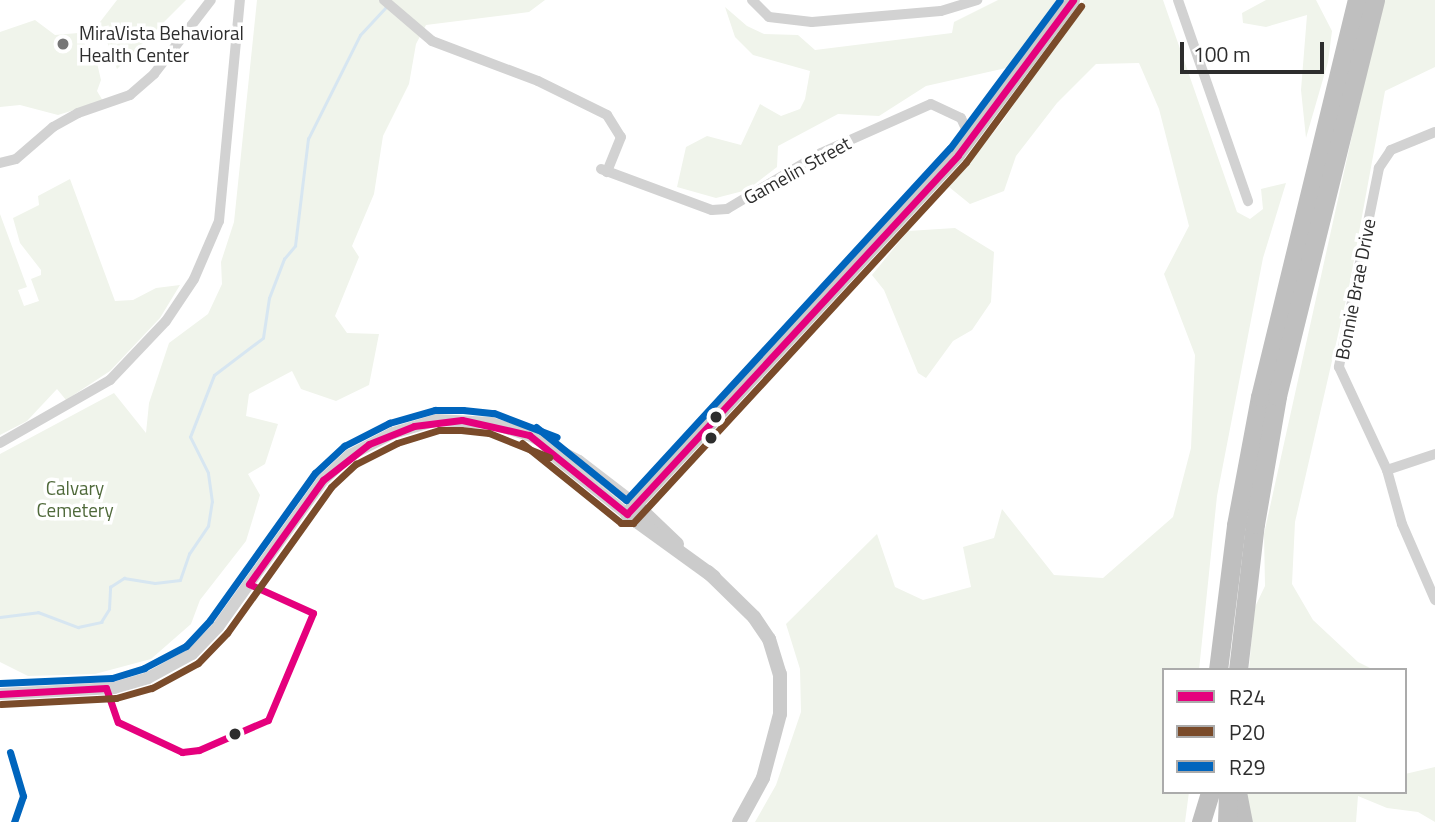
<!DOCTYPE html>
<style>
body{margin:0}
#map{position:relative;width:1435px;height:822px;overflow:hidden;background:#fff;font-family:"Titillium Web",sans-serif}
div>[style]{position:absolute}
[style*='--x']{left:calc(var(--x)*1px);top:calc(var(--y)*1px);width:calc(var(--w)*1px);rotate:calc(var(--a)*1deg)}
.green>*{inset:0;background:#f0f4eb}
.stream>*{height:2.5px;margin:-1.25px;padding:0 1.25px;transform-origin:1.25px;border-radius:1.25px;background:#d7e6f1}
.minor>*{height:10px;margin:-5px;padding:0 5px;transform-origin:5px;border-radius:5px;background:#d2d2d2}
.tertiary>*{height:12px;margin:-6px;padding:0 6px;transform-origin:6px;border-radius:6px;background:#d2d2d2}
.secondary>*{height:14px;margin:-7px;padding:0 7px;transform-origin:7px;border-radius:7px;background:#cbcbcb}
.motorway>*{height:19px;margin:-9.5px;padding:0 9.5px;transform-origin:9.5px;border-radius:9.5px;background:#bfbfbf}
.bus-1>*{height:7px;margin:-3.5px;padding:0 3.5px;transform-origin:3.5px;border-radius:3.5px;background:#e5007d}
.bus-2>*{height:7px;margin:-3.5px;padding:0 3.5px;transform-origin:3.5px;border-radius:3.5px;background:#7a4b2a}
.bus-3>*{height:7px;margin:-3.5px;padding:0 3.5px;transform-origin:3.5px;border-radius:3.5px;background:#0065bd}
.dots>*{width:19px;height:19px;translate:-50% -50%;box-sizing:border-box;border:4px solid #fff;border-radius:50%}
span{translate:-50% -50%;white-space:nowrap;text-align:center;line-height:1.15;-webkit-text-stroke:7px #fff;paint-order:stroke}
.poi-label{font-size:19px;color:#2d2d2d}
.left{translate:0 -50%;text-align:left}
.street-label{font-size:19px;color:#2d2d2d}
.park-label{font-size:19px;color:#4f693a}
.legend{position:absolute;left:1162px;top:668px;width:245px;height:126px;box-sizing:border-box;background:#fff;border:2px solid #ababab;margin:0;padding:9px 12px;list-style:none;font-size:21px;color:#2d2d2d}
.legend li{display:flex;align-items:center;gap:14px;height:35px}
.legend b{width:35px;border:2px solid #ababab}
.scale{position:absolute;left:1180px;top:42px;width:144px;height:32px;box-sizing:border-box;border:4px solid #2d2d2d;border-top:0;padding-left:9px;font-size:21px;line-height:24px;white-space:nowrap;color:#2d2d2d;-webkit-text-stroke:5px #fff;paint-order:stroke}
</style>
<div id="map">
<div class="green">
<div style="clip-path:polygon(117px 0,186px 0,117px 69px,100px 22px)"></div>
<div style="clip-path:polygon(257px 0,545px 0,529px 12px,426px 25px,416px 44px,409px 84px,383px 136px,374px 194px,352px 246px,359px 257px,335px 316px,347px 333px,379px 334px,369px 385px,336px 401px,301px 389px,292px 371px,249px 394px,246px 416px,278px 424px,265px 464px,248px 474px,260px 495px,246px 541px,200px 600px,191px 624px,151px 659px,95px 674px,28px 676px,0 662px,0 454px,114px 393px,146px 433px,149px 403px,169px 343px,208px 314px,222px 284px,221px 262px,234px 222px)"></div>
<div style="clip-path:polygon(998px 0,1063px 0,1015px 66px,926px 86px,879px 116px,838px 114px,778px 146px,777px 167px,747px 190px,716px 198px,677px 187px,686px 147px,707px 136px,741px 145px,760px 104px,781px 116px,800px 109px,805px 99px,810px 71px,753px 55px,735px 37px,725px 7px,747px 26px,764px 34px,798px 35px,815px 50px,952px 33px,954px 22px)"></div>
<div style="clip-path:polygon(1084px 0,1163px 0,1237px 212px,1250px 219px,1263px 209px,1261px 189px,1286px 183px,1263px 258px,1217px 496px,1199px 670px,1164px 670px,1164px 792px,1189px 792px,1185px 822px,755px 822px,776px 785px,801px 712px,800px 669px,786px 624px,877px 534px,895px 587px,923px 600px,971px 587px,963px 547px,994px 538px,1002px 509px,1054px 575px,1103px 578px,1173px 517px,1191px 448px,1195px 355px,1164px 274px,1189px 226px,1159px 109px,1139px 63px,1096px 64px,1057px 103px,1016px 156px,1004px 191px,970px 204px,949px 187px,1002px 122px)"></div>
<div style="clip-path:polygon(1266px 0,1316px 0,1332px 31px,1328px 62px,1306px 138px,1301px 90px,1307px 15px,1266px 27px,1243px 23px,1242px 13px)"></div>
<div style="clip-path:polygon(1382px 0,1435px 0,1435px 67px,1385px 91px,1349px 287px,1295px 522px,1292px 584px,1313px 620px,1358px 662px,1374px 670px,1249px 670px,1254px 609px,1265px 586px,1264px 534px)"></div>
<div style="clip-path:polygon(35px 20px,55px 35px,78px 33px,97px 63px,101px 80px,97px 91px,103px 101px,58px 115px,20px 105px,0 107px,0 32px)"></div>
<div style="clip-path:polygon(70px 179px,115px 301px,133px 300px,156px 288px,180px 285px,160px 318px,110px 371px,66px 400px,57px 389px,27px 421px,0 435px,0 214px,27px 287px,18px 290px,24px 306px,39px 301px,31px 279px,41px 275px,41px 270px,20px 243px,13px 218px,39px 205px,38px 196px)"></div>
<div style="clip-path:polygon(955px 228px,994px 252px,991px 302px,972px 330px,953px 341px,926px 378px,918px 373px,884px 290px,872px 275px,908px 231px)"></div>
<div style="clip-path:polygon(1435px 767px,1435px 822px,1418px 812px,1387px 808px,1358px 796px,1356px 822px,1251px 822px,1245px 792px,1405px 792px,1405px 774px)"></div>
</div>
<div class="stream">
<div style="--x:0;--y:617;--w:38;--a:-7"></div>
<div style="--x:38;--y:612;--w:43;--a:20.6"></div>
<div style="--x:78;--y:627;--w:24;--a:-12"></div>
<div style="--x:101;--y:622;--w:15;--a:-58"></div>
<div style="--x:109;--y:609;--w:22;--a:-87"></div>
<div style="--x:110;--y:587;--w:17;--a:-33"></div>
<div style="--x:124;--y:578;--w:31;--a:9"></div>
<div style="--x:155;--y:583;--w:25;--a:-7"></div>
<div style="--x:180;--y:580;--w:28;--a:-71"></div>
<div style="--x:189;--y:554;--w:34;--a:-56"></div>
<div style="--x:208;--y:526;--w:24;--a:-81"></div>
<div style="--x:212;--y:502;--w:29;--a:-98"></div>
<div style="--x:208;--y:473;--w:40;--a:-116.6"></div>
<div style="--x:190;--y:437;--w:66;--a:-68.8"></div>
<div style="--x:214;--y:375;--w:61;--a:-37.1"></div>
<div style="--x:263;--y:338;--w:40;--a:-81.5"></div>
<div style="--x:269;--y:298;--w:42;--a:-69"></div>
<div style="--x:284;--y:259;--w:17;--a:-50"></div>
<div style="--x:295;--y:246;--w:108;--a:-83.1"></div>
<div style="--x:308;--y:139;--w:116;--a:-63.4"></div>
<div style="--x:360;--y:35;--w:40;--a:-47"></div>
</div>
<div class="minor">
<div style="--x:384;--y:0;--w:63;--a:40.5"></div>
<div style="--x:432;--y:41;--w:113;--a:20.7"></div>
<div style="--x:538;--y:81;--w:77;--a:26.2"></div>
<div style="--x:607;--y:115;--w:26;--a:58"></div>
<div style="--x:621;--y:137;--w:38;--a:112"></div>
<div style="--x:752;--y:0;--w:24;--a:45"></div>
<div style="--x:769;--y:17;--w:43;--a:6.6"></div>
<div style="--x:812;--y:22;--w:129;--a:-4.9"></div>
<div style="--x:941;--y:11;--w:38;--a:-17"></div>
<div style="--x:1178;--y:0;--w:213;--a:70.8"></div>
<div style="--x:1435;--y:132;--w:48;--a:157.8"></div>
<div style="--x:1391;--y:150;--w:22;--a:124"></div>
<div style="--x:1379;--y:168;--w:203;--a:101.4"></div>
<div style="--x:1339;--y:367;--w:114;--a:65"></div>
<div style="--x:1387;--y:470;--w:56;--a:74.5"></div>
<div style="--x:1402;--y:524;--w:83;--a:66.5"></div>
<div style="--x:0;--y:163;--w:16;--a:-14"></div>
<div style="--x:16;--y:159;--w:49;--a:-40.9"></div>
<div style="--x:53;--y:127;--w:29;--a:-29"></div>
<div style="--x:78;--y:113;--w:55;--a:-19.1"></div>
<div style="--x:130;--y:95;--w:32;--a:-41"></div>
<div style="--x:154;--y:74;--w:93;--a:-52.4"></div>
<div style="--x:601;--y:169;--w:118;--a:20.3"></div>
<div style="--x:712;--y:210;--w:15;--a:-4"></div>
<div style="--x:727;--y:209;--w:109;--a:-30.8"></div>
<div style="--x:821;--y:153;--w:120;--a:-24"></div>
<div style="--x:931;--y:104;--w:33;--a:25"></div>
<div style="--x:961;--y:118;--w:23;--a:65"></div>
<div style="--x:0;--y:443;--w:127;--a:-29.8"></div>
<div style="--x:110;--y:380;--w:81;--a:-46.5"></div>
<div style="--x:166;--y:321;--w:50;--a:-56.3"></div>
<div style="--x:194;--y:279;--w:63;--a:-66.7"></div>
<div style="--x:219;--y:221;--w:222;--a:-84.6"></div>
<div style="--x:1387;--y:470;--w:51;--a:-18.4"></div>
</div>
<div class="tertiary">
<div style="--x:548;--y:451;--w:101;--a:38.6"></div>
<div style="--x:0;--y:694;--w:114;--a:-3"></div>
<div style="--x:114;--y:688;--w:35;--a:-16"></div>
<div style="--x:148;--y:678;--w:50;--a:-28.6"></div>
<div style="--x:192;--y:654;--w:37;--a:-46"></div>
<div style="--x:218;--y:627;--w:181;--a:-54.5"></div>
<div style="--x:323;--y:480;--w:37;--a:-43"></div>
<div style="--x:350;--y:455;--w:48;--a:-27.1"></div>
<div style="--x:393;--y:433;--w:46;--a:-16.5"></div>
<div style="--x:437;--y:420;--w:54;--a:3.2"></div>
<div style="--x:491;--y:423;--w:40;--a:18"></div>
<div style="--x:529;--y:435;--w:56;--a:27.5"></div>
<div style="--x:579;--y:461;--w:71;--a:37.5"></div>
</div>
<div class="secondary">
<div style="--x:635;--y:504;--w:58;--a:43.6"></div>
<div style="--x:708;--y:572;--w:64;--a:44.4"></div>
<div style="--x:754;--y:617;--w:27;--a:56"></div>
<div style="--x:769;--y:639;--w:37;--a:73"></div>
<div style="--x:780;--y:674;--w:40;--a:90"></div>
<div style="--x:780;--y:714;--w:66;--a:104.9"></div>
<div style="--x:763;--y:778;--w:50;--a:118.6"></div>
<div style="--x:714;--y:577;--w:107;--a:-144.1"></div>
<div style="--x:627;--y:514;--w:488;--a:-47.3"></div>
<div style="--x:958;--y:155;--w:193;--a:-53.4"></div>
</div>
<div class="motorway">
<div style="--x:1218;--y:670;--w:146;--a:-82.9"></div>
<div style="--x:1236;--y:525;--w:130;--a:-79.4"></div>
<div style="--x:1260;--y:397;--w:409;--a:-76.3"></div>
<div style="--x:1238;--y:670;--w:147;--a:-83.4"></div>
<div style="--x:1255;--y:524;--w:130;--a:-80.2"></div>
<div style="--x:1277;--y:396;--w:408;--a:-76.1"></div>
<div style="--x:1237;--y:792;--w:31;--a:79"></div>
<div style="--x:1201;--y:822;--w:31;--a:-73"></div>
<div style="--x:1227;--y:822;--w:30;--a:-88"></div>
</div>
<div class="bus-1">
<div style="--x:0;--y:694;--w:106;--a:-3.2"></div>
<div style="--x:106;--y:688;--w:36;--a:71"></div>
<div style="--x:118;--y:722;--w:71;--a:25.1"></div>
<div style="--x:182;--y:752;--w:17;--a:-7"></div>
<div style="--x:199;--y:750;--w:75;--a:-23.5"></div>
<div style="--x:268;--y:720;--w:116;--a:-67.2"></div>
<div style="--x:313;--y:613;--w:70;--a:-155.6"></div>
<div style="--x:249;--y:584;--w:128;--a:-54.6"></div>
<div style="--x:323;--y:480;--w:58;--a:-38"></div>
<div style="--x:369;--y:444;--w:48;--a:-21.8"></div>
<div style="--x:414;--y:426;--w:48;--a:-7.1"></div>
<div style="--x:462;--y:420;--w:69;--a:12.6"></div>
<div style="--x:529;--y:435;--w:126;--a:38.9"></div>
<div style="--x:627;--y:514;--w:488;--a:-47.3"></div>
<div style="--x:958;--y:155;--w:193;--a:-53.4"></div>
</div>
<div class="bus-2">
<div style="--x:522;--y:443;--w:127;--a:38.9"></div>
<div style="--x:621;--y:523;--w:12;--a:0"></div>
<div style="--x:633;--y:523;--w:491;--a:-47.3"></div>
<div style="--x:966;--y:162;--w:194;--a:-53.6"></div>
<div style="--x:1;--y:704;--w:115;--a:-3"></div>
<div style="--x:116;--y:698;--w:37;--a:-16"></div>
<div style="--x:152;--y:688;--w:52;--a:-28.5"></div>
<div style="--x:198;--y:663;--w:42;--a:-46"></div>
<div style="--x:227;--y:633;--w:179;--a:-54.5"></div>
<div style="--x:331;--y:487;--w:34;--a:-43"></div>
<div style="--x:356;--y:464;--w:46;--a:-27.1"></div>
<div style="--x:397;--y:443;--w:44;--a:-17.2"></div>
<div style="--x:439;--y:430;--w:22;--a:0"></div>
<div style="--x:461;--y:430;--w:28;--a:6"></div>
<div style="--x:489;--y:433;--w:65;--a:21.8"></div>
</div>
<div class="bus-3">
<div style="--x:536;--y:427;--w:116;--a:39"></div>
<div style="--x:626;--y:500;--w:478;--a:-47.4"></div>
<div style="--x:950;--y:148;--w:184;--a:-53.4"></div>
<div style="--x:0;--y:683;--w:112;--a:-2.6"></div>
<div style="--x:112;--y:678;--w:34;--a:-17"></div>
<div style="--x:144;--y:668;--w:47;--a:-27.6"></div>
<div style="--x:186;--y:646;--w:35;--a:-47"></div>
<div style="--x:210;--y:620;--w:181;--a:-54.5"></div>
<div style="--x:315;--y:473;--w:40;--a:-43"></div>
<div style="--x:344;--y:446;--w:51;--a:-27.1"></div>
<div style="--x:389;--y:423;--w:48;--a:-15.8"></div>
<div style="--x:435;--y:410;--w:28;--a:0"></div>
<div style="--x:463;--y:410;--w:31;--a:6"></div>
<div style="--x:494;--y:413;--w:67;--a:20.9"></div>
<div style="--x:10;--y:752;--w:46;--a:73.5"></div>
<div style="--x:23;--y:796;--w:28;--a:109"></div>
</div>
<div class="dots">
<div style="left:63px;top:44px;background:#767676"></div>
<div style="left:716px;top:417px;background:#2d2d2d"></div>
<div style="left:711px;top:438px;background:#2d2d2d"></div>
<div style="left:235px;top:734px;background:#2d2d2d"></div>
</div>
<div class="poi-label">
<span class="left" style="left:79px;top:44px">MiraVista Behavioral<br>Health Center</span>
</div>
<div class="street-label">
<span style="left:797px;top:170px;rotate:-29deg">Gamelin Street</span>
<span style="left:1355px;top:289px;rotate:-79deg">Bonnie Brae Drive</span>
</div>
<div class="park-label">
<span style="left:75px;top:499px">Calvary<br>Cemetery</span>
</div>
<ul class="legend">
<li><b style="height:9px;background:#e5007d"></b>R24</li>
<li><b style="height:9px;background:#7a4b2a"></b>P20</li>
<li><b style="height:9px;background:#0065bd"></b>R29</li>
</ul>
<div class="scale">100 m</div>
</div>
